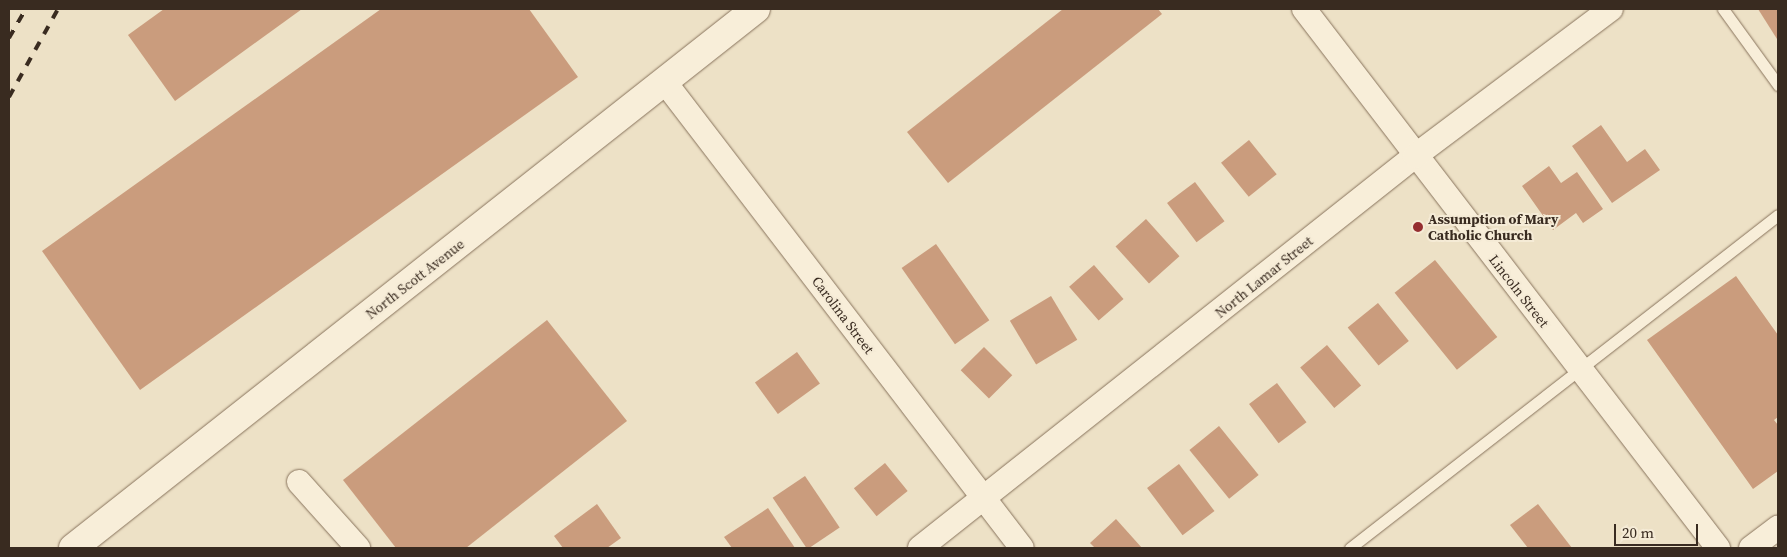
<!DOCTYPE html>
<style>
body{margin:0}
#map{position:relative;width:1787px;height:557px;overflow:hidden;background:#ede1c6;font-family:"Source Serif 4",serif}
div>[style]{position:absolute}
[style*='--x']{left:calc(var(--x)*1px);top:calc(var(--y)*1px);width:calc(var(--w)*1px);rotate:calc(var(--a)*1deg)}
.building>*{inset:0;background:#ca9c7d;transform-origin:0 0}
.roads{filter:drop-shadow(0 0 1px #88735c) drop-shadow(0 0 1px #88735c)}
.service>*{height:11px;margin:-5.5px;padding:0 5.5px;transform-origin:5.5px;border-radius:5.5px;background:#f8eed9}
.minor>*{height:24px;margin:-12px;padding:0 12px;transform-origin:12px;border-radius:12px;background:#f8eed9}
.secondary>*{height:28px;margin:-14px;padding:0 14px;transform-origin:14px;border-radius:14px;background:#f8eed9}
.rail>*{height:4px;margin-top:-2px;transform-origin:0;background:repeating-linear-gradient(90deg,#392b20 0 9px,transparent 0 18px)}
.dots>*{width:14px;height:14px;translate:-50% -50%;box-sizing:border-box;border:2px solid #f5ebd6;border-radius:50%}
span{translate:-50% -50%;white-space:nowrap;text-align:center;line-height:1.15;-webkit-text-stroke:4px #f5ebd6;paint-order:stroke}
.poi-label{font-size:14px;color:#392b20;font-weight:700}
.left{translate:0 -50%;text-align:left}
.street-label{font-size:14px;color:#392b20}
.frame{position:absolute;inset:0;border:10px solid #392b20;pointer-events:none}
.scale{position:absolute;left:1614px;top:524px;width:84px;height:22px;box-sizing:border-box;border:2px solid #392b20;border-top:0;padding-left:6px;font-size:15px;line-height:18px;white-space:nowrap;color:#392b20;-webkit-text-stroke:4px #f5ebd6;paint-order:stroke}
</style>
<div id="map">
<div class="building">
<div style="clip-path:polygon(164px 9px,302px 9px,175px 101px,128px 35px)"></div>
<div style="clip-path:polygon(381px 9px,529px 9px,578px 77px,140px 390px,42px 251px)"></div>
<div style="clip-path:polygon(1063px 9px,1158px 9px,1162px 14px,948px 183px,907px 132px)"></div>
<div style="clip-path:polygon(1758px 9px,1778px 9px,1778px 38px,1777px 39px)"></div>
<div style="clip-path:polygon(1601px 125px,1627px 162px,1645px 149px,1660px 170px,1612px 203px,1572px 146px)"></div>
<div style="left:1249px;top:140px;width:44px;height:36px;rotate:51deg"></div>
<div style="clip-path:polygon(1549px 166px,1561px 183px,1577px 172px,1603px 209px,1583px 223px,1576px 213px,1553px 230px,1522px 186px)"></div>
<div style="left:1195px;top:182px;width:49px;height:35px;rotate:53deg"></div>
<div style="left:1146px;top:219px;width:50px;height:41px;rotate:48deg"></div>
<div style="left:936px;top:244px;width:93px;height:42px;rotate:55deg"></div>
<div style="left:1435px;top:260px;width:99px;height:52px;rotate:51deg"></div>
<div style="left:1094px;top:265px;width:45px;height:33px;rotate:49deg"></div>
<div style="clip-path:polygon(1736px 276px,1778px 335px,1778px 417px,1774px 420px,1778px 425px,1778px 471px,1753px 489px,1647px 340px)"></div>
<div style="left:1051px;top:296px;width:51px;height:48px;rotate:59deg"></div>
<div style="left:1378px;top:303px;width:49px;height:39px;rotate:51deg"></div>
<div style="clip-path:polygon(547px 320px,627px 421px,466px 548px,396px 548px,343px 480px)"></div>
<div style="left:1327px;top:345px;width:53px;height:35px;rotate:50deg"></div>
<div style="left:984px;top:347px;width:40px;height:33px;rotate:45deg"></div>
<div style="left:797px;top:352px;width:39px;height:52px;rotate:54deg"></div>
<div style="left:1277px;top:383px;width:49px;height:35px;rotate:53deg"></div>
<div style="left:1219px;top:426px;width:63px;height:38px;rotate:51deg"></div>
<div style="left:885px;top:463px;width:36px;height:40px;rotate:51deg"></div>
<div style="left:1179px;top:464px;width:59px;height:40px;rotate:53deg"></div>
<div style="left:805px;top:476px;width:62px;height:39px;rotate:56deg"></div>
<div style="clip-path:polygon(597px 504px,621px 538px,607px 548px,563px 548px,554px 536px)"></div>
<div style="clip-path:polygon(1538px 504px,1572px 548px,1528px 548px,1510px 525px)"></div>
<div style="clip-path:polygon(768px 508px,795px 548px,732px 548px,724px 537px)"></div>
<div style="clip-path:polygon(1116px 519px,1142px 548px,1095px 548px,1090px 543px)"></div>
</div>
<div class="roads">
<div class="service">
<div style="--x:1723;--y:9;--w:94;--a:54.1"></div>
<div style="--x:1350;--y:548;--w:542;--a:-37.88"></div>
</div>
<div class="minor">
<div style="--x:1304;--y:9;--w:680;--a:52.47"></div>
<div style="--x:664;--y:81;--w:588;--a:52.53"></div>
<div style="--x:299;--y:482;--w:89;--a:48.2"></div>
<div style="--x:920;--y:548;--w:631;--a:-38.38"></div>
<div style="--x:1415;--y:156;--w:245;--a:-36.9"></div>
<div style="--x:1751;--y:548;--w:34;--a:-37"></div>
</div>
<div class="secondary">
<div style="--x:73;--y:548;--w:870;--a:-38.28"></div>
</div>
</div>
<div class="rail">
<div style="--x:9;--y:38;--w:34;--a:-60"></div>
<div style="--x:9;--y:97;--w:101;--a:-60.9"></div>
</div>
<div class="dots">
<div style="left:1418px;top:227px;background:#952e30"></div>
</div>
<div class="poi-label">
<span class="left" style="left:1428px;top:227px">Assumption of Mary<br>Catholic Church</span>
</div>
<div class="street-label">
<span style="left:1264px;top:277px;rotate:-39deg">North Lamar Street</span>
<span style="left:415px;top:279px;rotate:-38deg">North Scott Avenue</span>
<span style="left:1519px;top:291px;rotate:52deg">Lincoln Street</span>
<span style="left:843px;top:315px;rotate:53deg">Carolina Street</span>
</div>
<div class="frame"></div>
<div class="scale">20 m</div>
</div>
